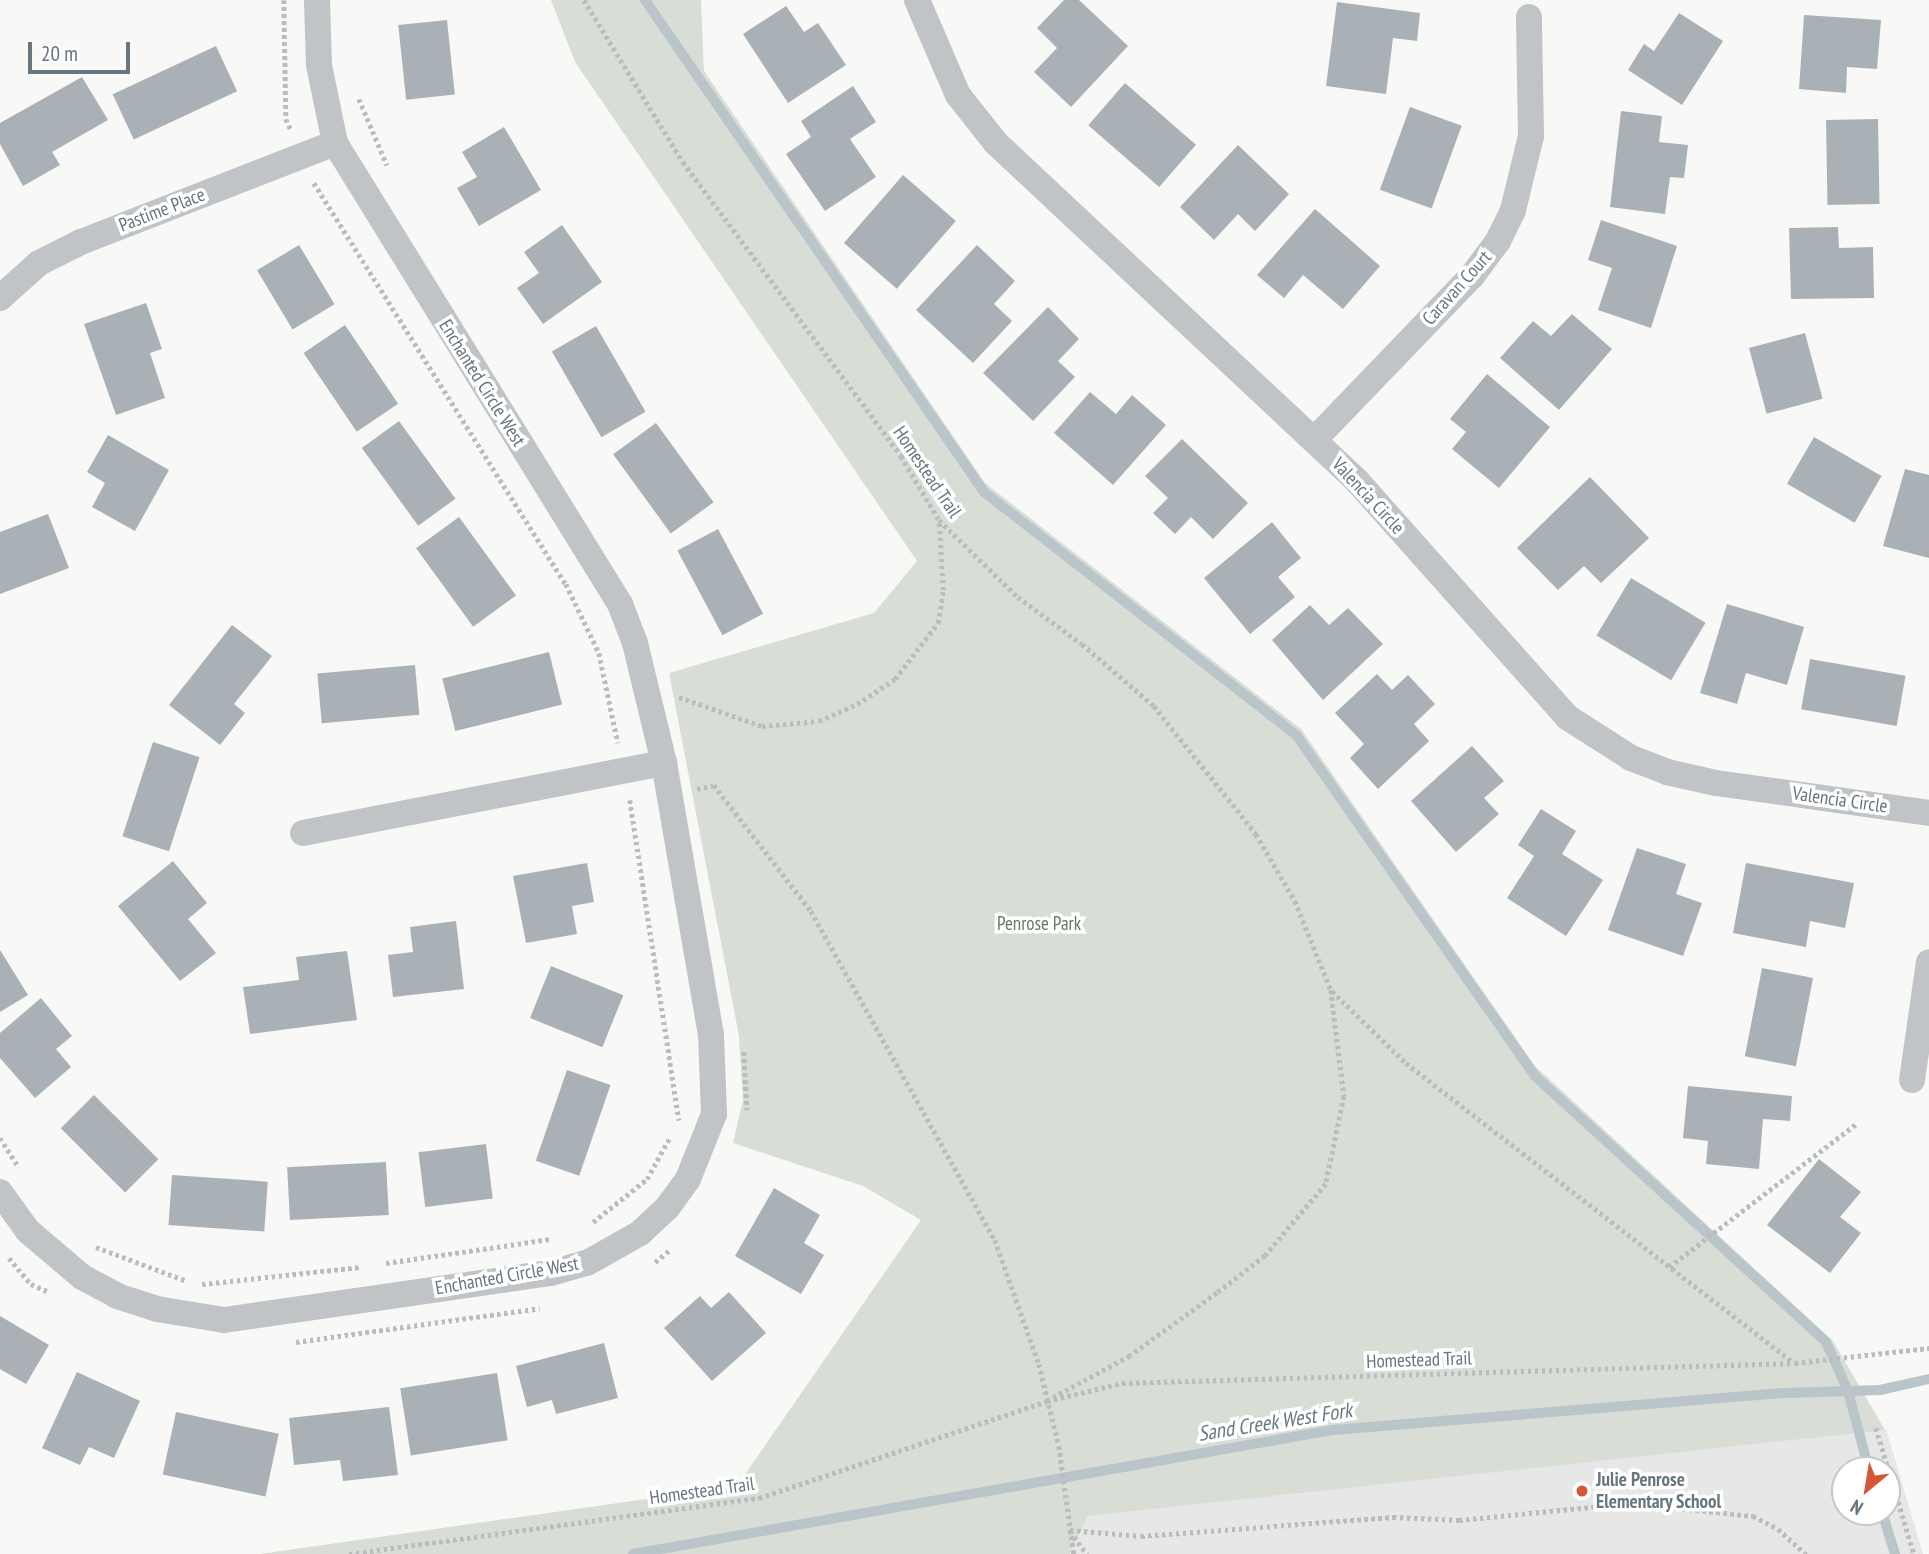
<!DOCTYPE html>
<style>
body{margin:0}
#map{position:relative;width:1929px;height:1554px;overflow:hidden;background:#f8f8f6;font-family:"PT Sans Narrow",sans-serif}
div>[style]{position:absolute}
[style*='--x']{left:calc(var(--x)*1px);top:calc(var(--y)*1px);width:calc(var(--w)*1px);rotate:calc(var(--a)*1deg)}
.built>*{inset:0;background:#e6e7e6}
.green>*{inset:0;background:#d8ddd5}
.stream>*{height:10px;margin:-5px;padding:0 5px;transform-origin:5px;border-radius:5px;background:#b9c5c9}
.building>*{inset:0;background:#aab1b6;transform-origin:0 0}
.path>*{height:4.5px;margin-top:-2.25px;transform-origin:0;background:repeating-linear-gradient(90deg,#babdbf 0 3.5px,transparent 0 7px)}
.minor>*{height:26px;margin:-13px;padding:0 13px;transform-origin:13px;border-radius:13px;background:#c0c4c7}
.dots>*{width:19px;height:19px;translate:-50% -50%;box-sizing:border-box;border:4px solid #fff;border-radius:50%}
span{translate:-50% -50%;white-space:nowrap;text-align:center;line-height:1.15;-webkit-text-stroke:7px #fff;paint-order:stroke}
.street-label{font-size:19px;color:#66757e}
.park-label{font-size:19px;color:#687764}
.poi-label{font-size:19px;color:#66757e;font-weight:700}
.left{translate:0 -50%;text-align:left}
.water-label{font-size:21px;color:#667a7f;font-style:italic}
.north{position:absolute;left:1831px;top:1456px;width:70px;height:70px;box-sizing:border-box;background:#fff;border:2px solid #c2c8cb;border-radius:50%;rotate:210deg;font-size:19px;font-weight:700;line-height:28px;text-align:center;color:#66757e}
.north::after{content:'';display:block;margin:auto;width:24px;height:32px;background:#d65738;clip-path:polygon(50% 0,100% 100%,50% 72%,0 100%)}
.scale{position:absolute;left:28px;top:42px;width:102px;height:32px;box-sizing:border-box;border:4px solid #66757e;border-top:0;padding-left:9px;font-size:21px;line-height:24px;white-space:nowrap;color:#66757e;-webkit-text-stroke:5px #fff;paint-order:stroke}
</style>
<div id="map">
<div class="built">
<div style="clip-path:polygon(evenodd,1886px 1429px,1923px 1554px,1070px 1554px,1088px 1516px,1886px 1429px,1845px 1470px,1887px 1470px,1887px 1512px,1845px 1512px,1845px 1470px)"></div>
</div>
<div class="green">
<div style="clip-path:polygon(551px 0,701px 0,704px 71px,985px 483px,1301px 729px,1535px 1066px,1833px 1341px,1885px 1430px,1088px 1516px,1070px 1554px,260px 1554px,737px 1486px,921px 1220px,863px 1186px,733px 1143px,743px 1100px,739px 1036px,669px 673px,874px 613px,917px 561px,575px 62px)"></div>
</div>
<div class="stream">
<div style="--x:645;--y:0;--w:597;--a:55.43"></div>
<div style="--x:984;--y:492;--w:397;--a:37.9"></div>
<div style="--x:1297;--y:736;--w:416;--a:55"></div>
<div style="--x:1536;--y:1077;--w:393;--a:42.4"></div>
<div style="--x:1826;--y:1342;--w:54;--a:65.8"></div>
<div style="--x:1848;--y:1391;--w:82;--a:75.1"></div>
<div style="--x:1882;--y:1512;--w:44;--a:72.8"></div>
<div style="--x:633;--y:1554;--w:711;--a:-10.05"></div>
<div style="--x:1333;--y:1430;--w:455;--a:-4.7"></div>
<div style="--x:1786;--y:1393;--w:94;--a:-1.8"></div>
<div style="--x:1880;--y:1390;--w:50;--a:-12.7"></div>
</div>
<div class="building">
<div style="clip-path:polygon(1064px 0,1079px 0,1128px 46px,1071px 107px,1034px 72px,1057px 48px,1037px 28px)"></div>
<div style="clip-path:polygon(1337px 2px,1420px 13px,1417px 41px,1393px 38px,1386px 94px,1326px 86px)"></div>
<div style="clip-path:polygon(786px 6px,804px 32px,818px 23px,846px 65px,788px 103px,743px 34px)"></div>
<div style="clip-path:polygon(1679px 13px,1723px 41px,1682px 105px,1628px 70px,1644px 44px,1654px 51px)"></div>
<div style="clip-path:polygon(1804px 15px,1881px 20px,1877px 69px,1847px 67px,1846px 93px,1799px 89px)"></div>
<div style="left:447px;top:20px;width:75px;height:49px;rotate:84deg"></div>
<div style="left:216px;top:46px;width:50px;height:114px;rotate:65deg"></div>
<div style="clip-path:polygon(82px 77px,108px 120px,52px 152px,60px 165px,23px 186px,0 144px,0 123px)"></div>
<div style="left:1125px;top:83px;width:94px;height:56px;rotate:41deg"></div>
<div style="clip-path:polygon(853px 86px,876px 122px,850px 139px,876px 177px,825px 211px,786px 154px,811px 137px,801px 121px)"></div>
<div style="left:1410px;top:107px;width:55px;height:88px;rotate:20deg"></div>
<div style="clip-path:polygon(1621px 111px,1662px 116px,1659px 142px,1688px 145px,1684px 178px,1670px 177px,1665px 214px,1610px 207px)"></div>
<div style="left:1878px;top:119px;width:85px;height:52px;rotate:89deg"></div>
<div style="clip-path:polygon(504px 127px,541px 190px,479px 226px,457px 188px,477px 177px,462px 152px)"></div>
<div style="clip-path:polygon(1238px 145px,1289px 194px,1255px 231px,1238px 214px,1214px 240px,1180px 207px)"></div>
<div style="left:903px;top:175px;width:70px;height:90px;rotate:41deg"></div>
<div style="clip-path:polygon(1315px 209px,1380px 266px,1343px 309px,1303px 275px,1284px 298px,1257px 275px)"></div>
<div style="clip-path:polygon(1601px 220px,1677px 246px,1651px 328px,1598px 310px,1612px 268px,1588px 260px)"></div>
<div style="clip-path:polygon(562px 225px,602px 282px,543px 324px,517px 288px,539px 273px,524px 252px)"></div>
<div style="clip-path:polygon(1838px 227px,1839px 248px,1873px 247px,1874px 298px,1791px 299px,1789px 228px)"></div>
<div style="left:299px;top:245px;width:69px;height:49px;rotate:59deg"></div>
<div style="clip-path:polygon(977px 245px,1015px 281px,994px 304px,1012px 321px,973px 363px,916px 310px)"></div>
<div style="clip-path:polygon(146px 303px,162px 349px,150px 353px,165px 398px,116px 415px,84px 324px)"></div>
<div style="clip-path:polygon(1048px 307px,1079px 339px,1058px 361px,1075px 377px,1033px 421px,983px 373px)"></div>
<div style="clip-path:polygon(1572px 314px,1612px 349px,1559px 410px,1500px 358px,1533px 321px,1551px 336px)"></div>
<div style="left:345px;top:325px;width:95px;height:50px;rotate:56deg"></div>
<div style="left:596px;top:326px;width:99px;height:51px;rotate:60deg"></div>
<div style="left:1805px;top:333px;width:68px;height:58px;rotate:75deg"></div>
<div style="clip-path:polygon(1487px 374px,1550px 427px,1499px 488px,1452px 449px,1466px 432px,1450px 419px)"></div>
<div style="clip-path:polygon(1090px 392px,1116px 414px,1132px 395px,1166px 425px,1113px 485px,1054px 433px)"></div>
<div style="left:399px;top:421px;width:96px;height:46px;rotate:54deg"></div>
<div style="left:656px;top:423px;width:98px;height:53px;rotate:54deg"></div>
<div style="clip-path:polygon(108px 435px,169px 470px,135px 531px,92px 507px,105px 483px,87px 472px)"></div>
<div style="left:1814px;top:437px;width:78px;height:54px;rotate:30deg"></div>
<div style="clip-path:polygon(1182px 439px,1248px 503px,1213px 539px,1191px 517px,1175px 534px,1153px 513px,1168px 498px,1145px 476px)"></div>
<div style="clip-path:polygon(1905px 469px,1929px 475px,1929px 558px,1883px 546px)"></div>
<div style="clip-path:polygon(1590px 477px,1649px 538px,1601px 583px,1584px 566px,1558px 590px,1517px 548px)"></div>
<div style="clip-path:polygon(48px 514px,69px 568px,0 594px,0 532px)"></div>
<div style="left:459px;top:517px;width:97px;height:53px;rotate:54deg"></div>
<div style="clip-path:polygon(1272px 522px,1301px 558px,1278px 577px,1295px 597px,1250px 634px,1204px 578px)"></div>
<div style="left:718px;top:529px;width:96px;height:46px;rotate:62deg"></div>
<div style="left:1631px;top:578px;width:87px;height:67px;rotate:31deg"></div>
<div style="clip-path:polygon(1727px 604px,1804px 627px,1787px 685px,1746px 673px,1737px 704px,1700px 693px)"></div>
<div style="clip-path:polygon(1310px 605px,1329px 625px,1348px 608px,1383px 644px,1323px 700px,1272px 640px)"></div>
<div style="clip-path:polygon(232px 625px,272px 656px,234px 704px,245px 713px,220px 745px,169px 705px)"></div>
<div style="left:549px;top:652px;width:54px;height:110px;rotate:76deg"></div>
<div style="left:1810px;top:659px;width:97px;height:51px;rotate:10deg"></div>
<div style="left:415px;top:665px;width:50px;height:98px;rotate:85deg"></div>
<div style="clip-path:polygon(1377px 674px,1392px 690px,1408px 675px,1435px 704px,1414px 724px,1429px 741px,1378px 789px,1350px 758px,1364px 744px,1335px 713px)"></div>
<div style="left:153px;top:742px;width:49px;height:99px;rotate:18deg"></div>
<div style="clip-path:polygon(1472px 746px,1504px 781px,1484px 798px,1499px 814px,1456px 852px,1411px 801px)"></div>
<div style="clip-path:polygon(1541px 809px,1576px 831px,1562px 854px,1603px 880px,1566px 936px,1507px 898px,1534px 856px,1518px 845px)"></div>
<div style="clip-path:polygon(1637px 848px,1686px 864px,1676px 894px,1702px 903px,1683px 956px,1608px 930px)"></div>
<div style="clip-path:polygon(173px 861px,207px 903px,188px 919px,216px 953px,180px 981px,118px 906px)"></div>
<div style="clip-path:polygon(587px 863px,594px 902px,572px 906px,577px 934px,526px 943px,513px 876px)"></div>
<div style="clip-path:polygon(1746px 863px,1854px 883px,1845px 928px,1810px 921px,1806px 947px,1733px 933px)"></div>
<div style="clip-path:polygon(456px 921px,464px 989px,393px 997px,388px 955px,413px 952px,410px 927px)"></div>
<div style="clip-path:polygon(0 950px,28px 995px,0 1012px)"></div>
<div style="clip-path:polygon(347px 951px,357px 1020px,250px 1034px,243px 987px,299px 980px,296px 957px)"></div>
<div style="left:551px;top:966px;width:78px;height:56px;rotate:22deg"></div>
<div style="left:1762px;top:968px;width:52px;height:90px;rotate:11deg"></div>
<div style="clip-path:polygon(41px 998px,72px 1036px,56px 1049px,71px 1067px,35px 1098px,0 1058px,0 1033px)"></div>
<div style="left:567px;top:1070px;width:46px;height:96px;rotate:19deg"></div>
<div style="clip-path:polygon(1688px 1086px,1792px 1096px,1790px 1121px,1763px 1119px,1759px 1169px,1706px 1164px,1708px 1141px,1683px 1138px)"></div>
<div style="left:94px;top:1095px;width:91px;height:47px;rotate:45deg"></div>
<div style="left:486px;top:1144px;width:55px;height:68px;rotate:83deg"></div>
<div style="clip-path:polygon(1819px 1159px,1861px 1192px,1840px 1217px,1861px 1233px,1830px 1273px,1767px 1225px)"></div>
<div style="left:386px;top:1162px;width:53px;height:99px;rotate:87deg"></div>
<div style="left:172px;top:1175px;width:96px;height:50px;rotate:4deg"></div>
<div style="clip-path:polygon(774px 1188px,820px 1215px,804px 1243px,824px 1255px,801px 1294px,735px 1256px)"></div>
<div style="clip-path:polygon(729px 1292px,766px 1333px,712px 1381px,664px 1328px,700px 1296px,711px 1308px)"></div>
<div style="clip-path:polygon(0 1316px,49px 1345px,26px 1384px,0 1369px)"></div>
<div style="clip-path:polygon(604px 1343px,618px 1398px,556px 1414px,552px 1400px,527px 1407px,516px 1366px)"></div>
<div style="clip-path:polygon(77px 1372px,140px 1401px,114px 1458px,89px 1447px,80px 1465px,42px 1448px)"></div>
<div style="left:497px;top:1373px;width:68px;height:98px;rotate:81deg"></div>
<div style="clip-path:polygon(389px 1407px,398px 1475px,343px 1481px,340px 1460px,294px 1465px,289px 1418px)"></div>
<div style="left:176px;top:1412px;width:105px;height:64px;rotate:12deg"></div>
</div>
<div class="path">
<div style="--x:284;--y:0;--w:119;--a:89"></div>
<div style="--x:286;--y:119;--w:12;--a:66"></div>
<div style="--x:584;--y:0;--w:190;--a:58.6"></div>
<div style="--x:683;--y:162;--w:366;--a:53.4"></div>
<div style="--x:901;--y:456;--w:74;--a:59.3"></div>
<div style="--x:939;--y:520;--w:110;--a:44.3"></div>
<div style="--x:1018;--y:597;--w:79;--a:36.3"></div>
<div style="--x:1082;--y:644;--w:95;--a:40.7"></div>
<div style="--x:1154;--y:706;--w:164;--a:51.4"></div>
<div style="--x:1256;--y:834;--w:78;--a:59.8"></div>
<div style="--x:1295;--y:901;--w:96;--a:68"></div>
<div style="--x:1331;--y:990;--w:107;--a:83"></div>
<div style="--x:1344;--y:1096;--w:90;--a:101.6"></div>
<div style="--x:1326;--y:1184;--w:94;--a:130.3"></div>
<div style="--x:1265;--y:1256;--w:61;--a:142.4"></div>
<div style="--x:1217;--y:1293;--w:107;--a:144.1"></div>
<div style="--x:1130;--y:1356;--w:94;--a:151.5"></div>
<div style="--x:359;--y:99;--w:72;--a:67"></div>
<div style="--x:314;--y:183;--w:474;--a:57.9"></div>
<div style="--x:566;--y:584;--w:76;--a:64.4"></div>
<div style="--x:599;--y:653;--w:92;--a:78.1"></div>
<div style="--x:679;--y:697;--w:88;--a:19.3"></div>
<div style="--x:762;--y:726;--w:57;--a:-5"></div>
<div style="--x:819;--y:721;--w:42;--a:-24.1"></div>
<div style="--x:857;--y:704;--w:45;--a:-33.3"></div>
<div style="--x:895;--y:679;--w:71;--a:-52.5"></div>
<div style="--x:938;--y:623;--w:33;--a:-81"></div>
<div style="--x:943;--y:590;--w:70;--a:-93.3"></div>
<div style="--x:697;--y:789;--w:17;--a:-13"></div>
<div style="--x:714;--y:785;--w:159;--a:52.4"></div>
<div style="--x:811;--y:911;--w:377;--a:60.8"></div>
<div style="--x:995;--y:1240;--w:132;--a:70.5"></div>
<div style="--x:1039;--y:1364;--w:84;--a:76.3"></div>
<div style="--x:1059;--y:1446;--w:109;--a:82.1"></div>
<div style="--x:630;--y:800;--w:324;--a:81.3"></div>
<div style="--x:1332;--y:991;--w:103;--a:44.2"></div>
<div style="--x:1406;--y:1063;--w:489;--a:37.7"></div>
<div style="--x:744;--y:1052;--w:58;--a:87"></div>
<div style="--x:0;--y:1138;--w:35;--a:57"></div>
<div style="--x:593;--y:1222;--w:69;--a:-38.5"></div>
<div style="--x:647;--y:1179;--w:48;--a:-61.3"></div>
<div style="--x:96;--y:1247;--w:97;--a:20.5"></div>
<div style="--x:9;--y:1258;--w:34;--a:50"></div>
<div style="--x:31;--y:1284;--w:20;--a:24"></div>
<div style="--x:655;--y:1262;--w:19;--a:-39"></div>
<div style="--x:386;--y:1263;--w:166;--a:-8.3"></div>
<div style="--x:1669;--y:1267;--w:235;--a:-37.4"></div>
<div style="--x:202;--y:1284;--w:159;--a:-6.1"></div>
<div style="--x:296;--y:1342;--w:246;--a:-7.9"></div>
<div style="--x:1876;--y:1428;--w:132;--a:73.2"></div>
<div style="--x:1070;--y:1530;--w:71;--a:4.8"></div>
<div style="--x:1141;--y:1536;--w:253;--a:-4.3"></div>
<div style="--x:1393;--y:1517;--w:66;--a:2.6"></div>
<div style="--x:1459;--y:1520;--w:175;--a:-5.6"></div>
<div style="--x:1633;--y:1503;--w:121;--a:6.2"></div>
<div style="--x:1753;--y:1516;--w:28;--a:27"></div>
<div style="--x:1778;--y:1529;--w:38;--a:42"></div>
<div style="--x:1070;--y:1531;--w:29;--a:54"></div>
<div style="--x:349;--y:1554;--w:414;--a:-7.8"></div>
<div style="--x:759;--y:1498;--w:304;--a:-18.6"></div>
<div style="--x:1047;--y:1401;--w:77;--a:-13.5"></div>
<div style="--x:1122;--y:1383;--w:673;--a:-1.7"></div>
<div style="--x:1795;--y:1363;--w:135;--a:-6.4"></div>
</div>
<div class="minor">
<div style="--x:917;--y:0;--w:103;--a:66.7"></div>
<div style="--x:958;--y:95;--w:61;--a:51.6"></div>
<div style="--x:996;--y:143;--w:495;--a:43.1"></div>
<div style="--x:1357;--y:481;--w:316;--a:48.3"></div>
<div style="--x:1567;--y:717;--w:76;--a:32.6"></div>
<div style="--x:1631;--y:758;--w:39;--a:21"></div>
<div style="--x:1667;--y:772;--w:50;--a:12.7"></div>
<div style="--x:1716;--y:783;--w:215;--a:8"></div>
<div style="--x:0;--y:298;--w:52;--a:-41.9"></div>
<div style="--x:39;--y:263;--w:47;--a:-26.6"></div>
<div style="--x:81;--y:242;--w:273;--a:-21.3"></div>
<div style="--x:1314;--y:440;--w:228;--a:-46.1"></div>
<div style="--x:1472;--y:276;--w:44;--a:-53.4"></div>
<div style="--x:1498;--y:241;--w:34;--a:-64"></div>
<div style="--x:1513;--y:210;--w:76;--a:-76.3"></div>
<div style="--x:1531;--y:136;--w:119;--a:-91"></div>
<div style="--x:303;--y:833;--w:368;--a:-11"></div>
<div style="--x:1912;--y:1080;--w:119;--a:-81.8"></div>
<div style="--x:0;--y:1192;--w:48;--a:54.3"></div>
<div style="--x:28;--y:1231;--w:71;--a:40.4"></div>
<div style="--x:82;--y:1277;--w:40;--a:28"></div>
<div style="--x:117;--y:1296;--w:42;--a:18"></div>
<div style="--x:157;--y:1309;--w:68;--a:9.3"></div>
<div style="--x:224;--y:1320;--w:330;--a:-8.2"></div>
<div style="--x:551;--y:1273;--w:37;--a:-16"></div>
<div style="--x:587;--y:1263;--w:61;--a:-29.5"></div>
<div style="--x:640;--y:1233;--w:37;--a:-43"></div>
<div style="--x:667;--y:1208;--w:36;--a:-54"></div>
<div style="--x:688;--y:1179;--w:70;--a:-68.2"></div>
<div style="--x:714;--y:1114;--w:79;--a:-92.2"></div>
<div style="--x:711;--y:1035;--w:276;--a:-99.8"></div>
<div style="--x:664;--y:763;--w:123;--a:-103.6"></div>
<div style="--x:635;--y:643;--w:42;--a:-111"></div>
<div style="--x:620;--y:604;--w:542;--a:-121.73"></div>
<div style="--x:335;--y:143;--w:80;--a:-101.6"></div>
<div style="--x:319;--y:65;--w:65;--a:-91.8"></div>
</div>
<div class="dots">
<div style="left:1582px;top:1491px;background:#d65738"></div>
</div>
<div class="street-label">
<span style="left:162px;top:210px;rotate:-21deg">Pastime Place</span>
<span style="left:1457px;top:288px;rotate:-48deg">Caravan Court</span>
<span style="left:482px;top:383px;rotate:58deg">Enchanted Circle West</span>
<span style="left:927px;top:472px;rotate:56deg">Homestead Trail</span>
<span style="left:1368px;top:496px;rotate:47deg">Valencia Circle</span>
<span style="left:1840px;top:800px;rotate:8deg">Valencia Circle</span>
<span style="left:507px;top:1276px;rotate:-10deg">Enchanted Circle West</span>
<span style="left:1419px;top:1360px;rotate:-2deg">Homestead Trail</span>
<span style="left:702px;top:1491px;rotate:-8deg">Homestead Trail</span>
</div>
<div class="park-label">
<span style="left:1039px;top:924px">Penrose Park</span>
</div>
<div class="poi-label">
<span class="left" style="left:1596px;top:1491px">Julie Penrose<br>Elementary School</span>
</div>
<div class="water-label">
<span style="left:1275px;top:1422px;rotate:-9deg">Sand Creek West Fork</span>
</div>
<div class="north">N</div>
<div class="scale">20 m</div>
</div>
